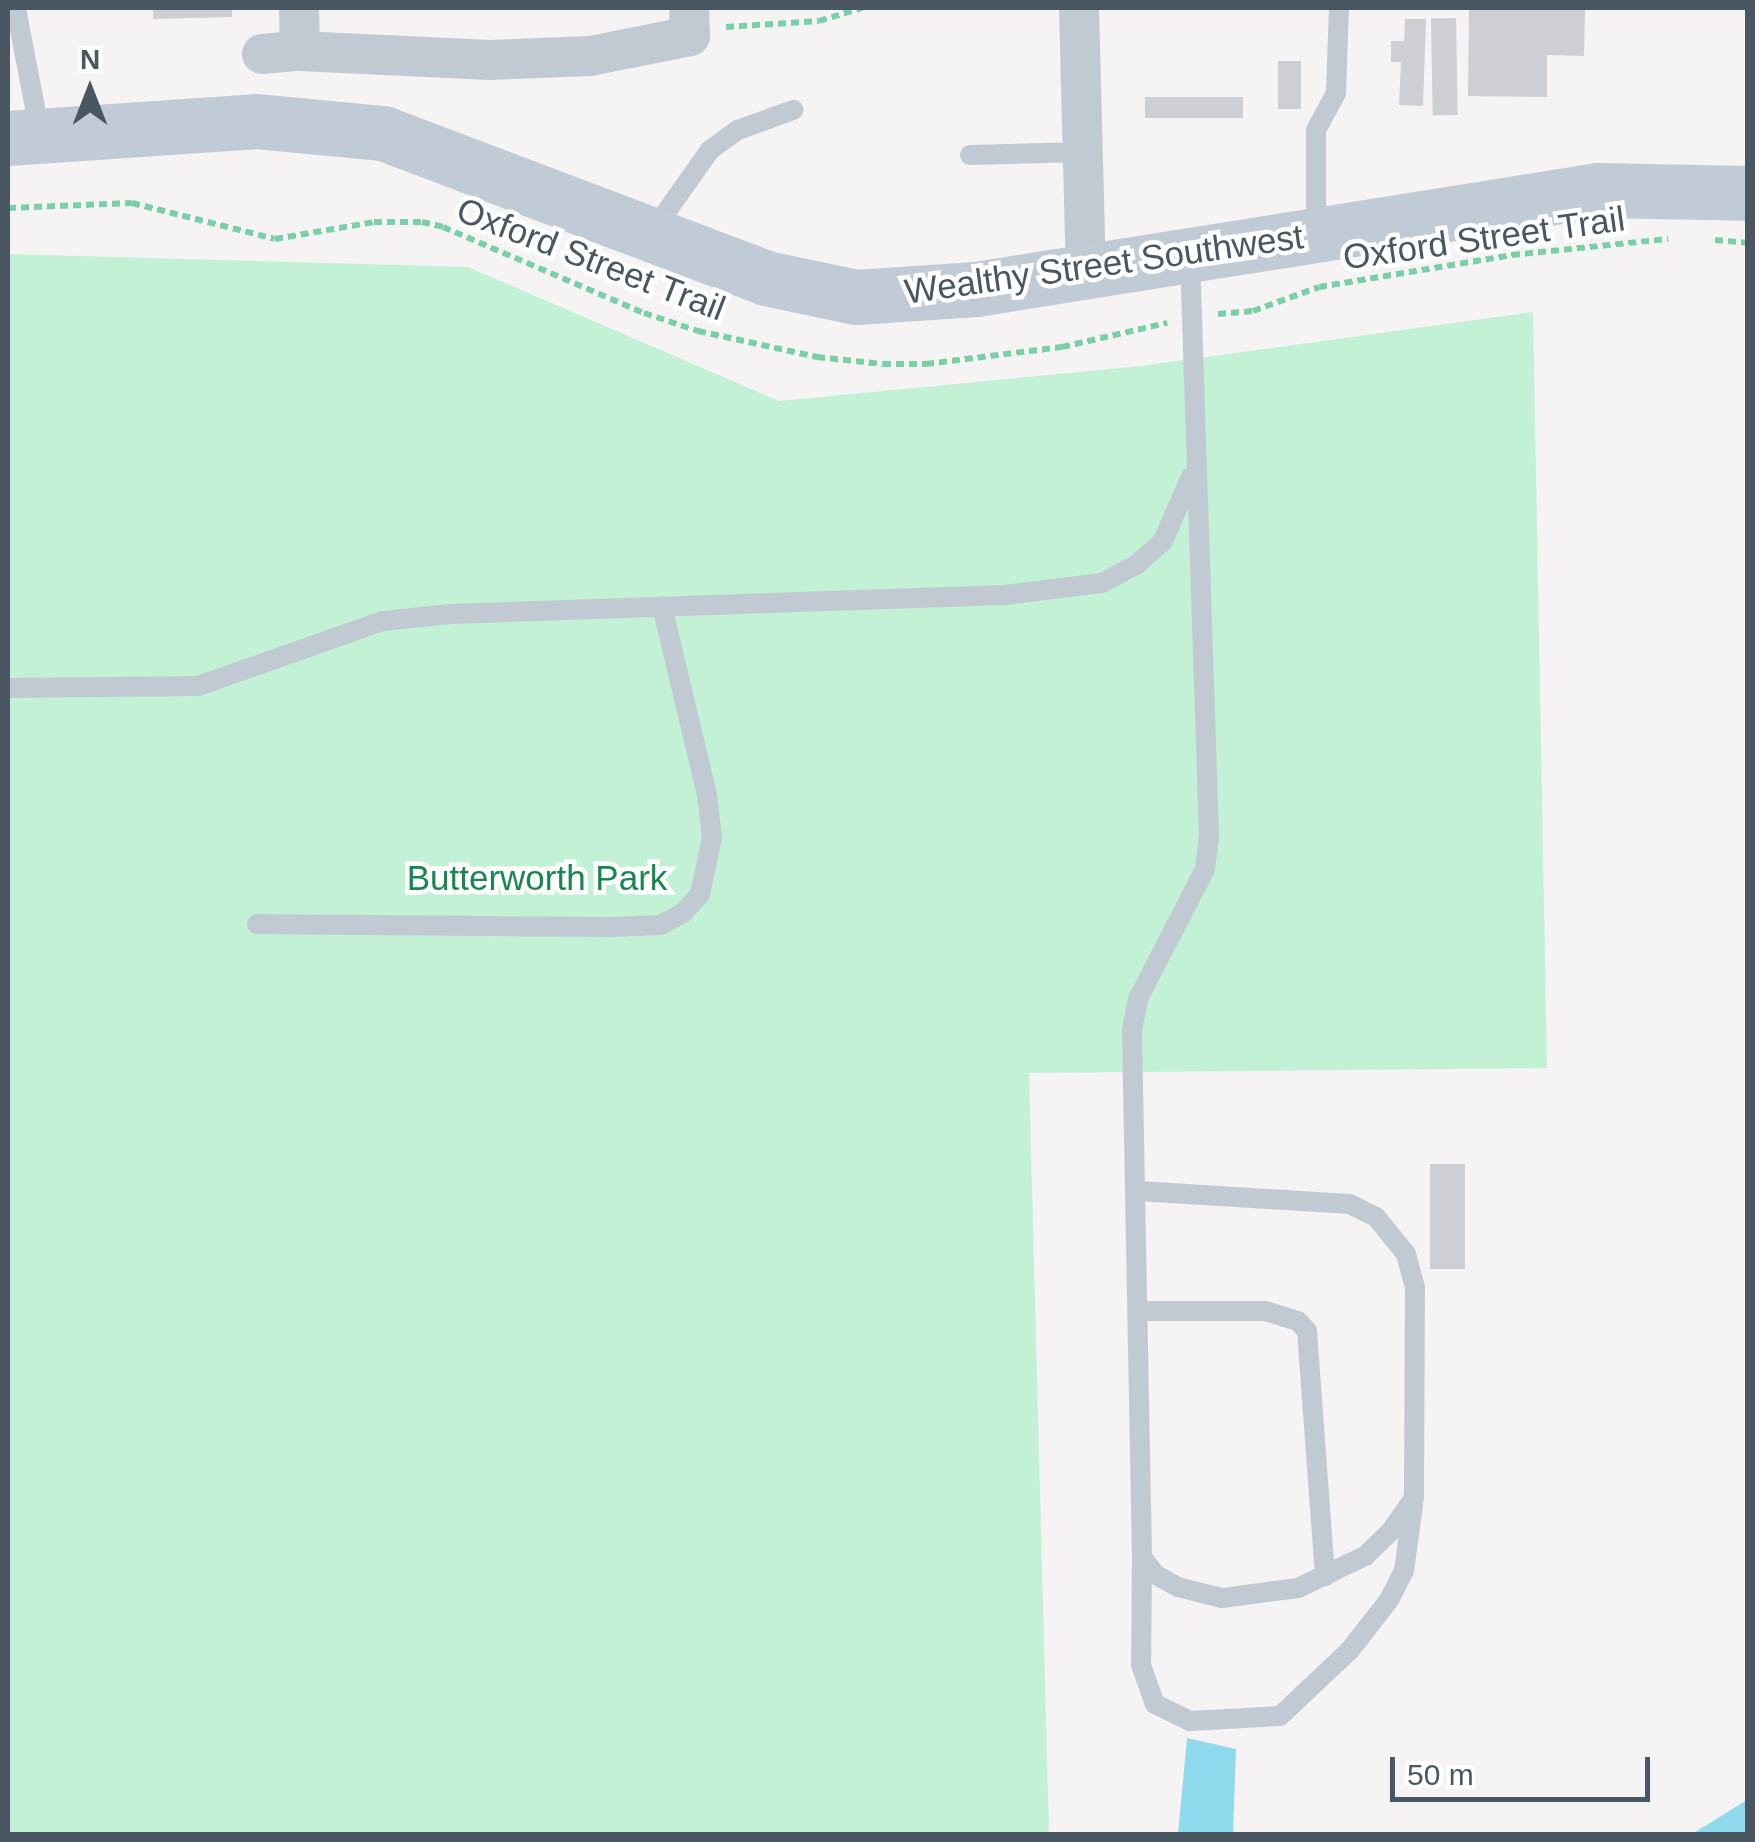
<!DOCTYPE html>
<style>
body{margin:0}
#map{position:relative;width:1755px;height:1842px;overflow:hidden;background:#f5f3f3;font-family:Arial,sans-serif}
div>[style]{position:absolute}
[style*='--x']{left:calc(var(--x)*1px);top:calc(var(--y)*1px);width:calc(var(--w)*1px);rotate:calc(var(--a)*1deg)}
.green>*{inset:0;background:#c3f1d5}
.water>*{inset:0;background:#90daee}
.building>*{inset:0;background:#cdcfd5;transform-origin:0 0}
.path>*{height:6px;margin-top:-3px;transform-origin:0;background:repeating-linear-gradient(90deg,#7ad0a6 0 8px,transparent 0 13px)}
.service>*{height:20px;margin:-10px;padding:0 10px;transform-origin:10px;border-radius:10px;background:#c1cad2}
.minor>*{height:40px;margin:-20px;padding:0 20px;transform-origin:20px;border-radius:20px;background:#c1cad2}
.secondary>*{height:55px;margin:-27.5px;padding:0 27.5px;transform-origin:27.5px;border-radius:27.5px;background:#c1cbd6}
span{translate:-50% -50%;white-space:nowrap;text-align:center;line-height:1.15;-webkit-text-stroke:9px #fff;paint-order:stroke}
.street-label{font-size:35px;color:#4a5661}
.park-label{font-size:35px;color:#17864f}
.frame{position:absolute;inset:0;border:10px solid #4a5661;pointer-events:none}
.north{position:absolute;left:40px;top:40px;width:100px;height:100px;-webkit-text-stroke:8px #fff;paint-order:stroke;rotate:0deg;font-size:28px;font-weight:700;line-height:40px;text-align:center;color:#4a5661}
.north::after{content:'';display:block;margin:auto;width:35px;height:45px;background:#4a5661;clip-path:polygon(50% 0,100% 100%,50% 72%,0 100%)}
.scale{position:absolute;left:1390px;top:1757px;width:260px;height:45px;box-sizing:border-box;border:5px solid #4a5661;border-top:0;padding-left:12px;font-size:30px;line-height:35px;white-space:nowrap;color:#4a5661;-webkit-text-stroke:8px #fff;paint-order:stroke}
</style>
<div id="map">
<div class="green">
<div style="clip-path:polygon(8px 254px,468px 267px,779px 401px,1141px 366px,1533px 312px,1547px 1068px,1029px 1073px,1049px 1834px,8px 1834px)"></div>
</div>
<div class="water">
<div style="clip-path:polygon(1187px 1738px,1236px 1749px,1233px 1834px,1178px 1834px)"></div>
<div style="clip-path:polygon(1747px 1800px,1747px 1834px,1692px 1834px)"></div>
</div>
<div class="building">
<div style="clip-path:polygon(153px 8px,232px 8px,232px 17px,153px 19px)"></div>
<div style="clip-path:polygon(1469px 8px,1585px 8px,1584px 56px,1547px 55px,1547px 97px,1468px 96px)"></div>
<div style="left:1456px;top:18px;width:97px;height:25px;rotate:89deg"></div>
<div style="clip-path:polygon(1405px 19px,1426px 19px,1423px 106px,1399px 105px,1401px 62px,1391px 62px,1391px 41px,1404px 41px)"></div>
<div style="left:1278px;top:61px;width:23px;height:48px"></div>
<div style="left:1145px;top:97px;width:98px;height:21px"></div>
<div style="left:1430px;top:1164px;width:35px;height:105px"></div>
</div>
<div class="path">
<div style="--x:726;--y:27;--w:93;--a:-3.7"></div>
<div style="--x:819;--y:21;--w:45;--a:-16.8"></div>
<div style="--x:8;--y:208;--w:124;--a:-2.3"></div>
<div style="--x:132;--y:203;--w:147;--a:14.1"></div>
<div style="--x:275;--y:239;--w:100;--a:-9.7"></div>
<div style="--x:374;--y:222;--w:48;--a:0"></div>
<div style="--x:422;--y:222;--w:22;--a:13"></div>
<div style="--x:443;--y:227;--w:219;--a:23.2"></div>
<div style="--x:644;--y:313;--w:57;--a:18.4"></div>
<div style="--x:698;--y:331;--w:122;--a:12.3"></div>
<div style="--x:817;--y:357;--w:66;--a:6.1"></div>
<div style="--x:883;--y:364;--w:43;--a:0"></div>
<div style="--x:926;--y:364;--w:137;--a:-7.1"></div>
<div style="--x:1062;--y:347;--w:108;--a:-12.9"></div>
<div style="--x:1715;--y:240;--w:33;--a:5"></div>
<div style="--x:1218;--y:314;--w:35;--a:-5"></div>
<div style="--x:1253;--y:311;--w:70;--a:-20"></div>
<div style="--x:1319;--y:287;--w:196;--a:-9.4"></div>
<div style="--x:1512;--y:255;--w:157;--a:-5.9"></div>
</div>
<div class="service">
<div style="--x:11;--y:8;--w:8;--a:45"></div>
<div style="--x:17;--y:14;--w:121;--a:79.1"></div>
<div style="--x:970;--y:155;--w:111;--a:-1.5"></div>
<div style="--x:1316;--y:230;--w:100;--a:-90"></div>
<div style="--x:1316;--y:130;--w:42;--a:-61.6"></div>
<div style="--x:1336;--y:93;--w:85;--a:-88"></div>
<div style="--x:652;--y:232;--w:100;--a:-54.7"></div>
<div style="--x:710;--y:150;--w:34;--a:-36"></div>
<div style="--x:738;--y:130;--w:59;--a:-20"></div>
<div style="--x:8;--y:688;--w:190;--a:-0.6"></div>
<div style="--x:198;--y:686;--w:196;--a:-19.4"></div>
<div style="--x:383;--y:621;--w:68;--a:-5.9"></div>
<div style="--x:451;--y:614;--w:554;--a:-1.96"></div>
<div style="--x:1005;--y:595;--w:98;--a:-7.1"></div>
<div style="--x:1102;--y:583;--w:40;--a:-28"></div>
<div style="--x:1137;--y:564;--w:35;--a:-41"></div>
<div style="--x:1163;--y:541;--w:70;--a:-66.4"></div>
<div style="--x:257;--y:924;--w:353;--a:0.5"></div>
<div style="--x:610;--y:927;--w:51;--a:-2.2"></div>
<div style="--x:661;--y:925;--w:26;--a:-29"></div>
<div style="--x:684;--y:912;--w:24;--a:-48"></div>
<div style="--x:700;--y:894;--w:57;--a:-77.9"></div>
<div style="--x:712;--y:838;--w:43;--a:-96.6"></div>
<div style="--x:707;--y:795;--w:194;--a:-103.4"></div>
<div style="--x:1138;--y:1191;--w:212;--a:3.5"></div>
<div style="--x:1350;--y:1204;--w:29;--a:27"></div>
<div style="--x:1376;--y:1217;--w:48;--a:51"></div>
<div style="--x:1406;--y:1254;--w:35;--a:75"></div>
<div style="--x:1415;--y:1288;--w:210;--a:90.3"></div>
<div style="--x:1414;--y:1498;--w:39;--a:125"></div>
<div style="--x:1392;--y:1530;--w:37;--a:136"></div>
<div style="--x:1365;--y:1556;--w:74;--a:154.5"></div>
<div style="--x:1298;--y:1588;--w:77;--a:172.5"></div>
<div style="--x:1222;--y:1598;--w:45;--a:-166"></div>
<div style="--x:1178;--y:1587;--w:25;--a:-151"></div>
<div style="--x:1156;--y:1575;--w:22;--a:-129"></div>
<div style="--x:1142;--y:1558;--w:528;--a:-91.09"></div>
<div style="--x:1132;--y:1030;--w:32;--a:-79"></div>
<div style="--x:1138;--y:999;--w:146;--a:-62.7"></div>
<div style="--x:1205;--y:869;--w:33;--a:-83"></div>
<div style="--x:1209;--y:836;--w:579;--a:-91.88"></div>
<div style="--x:1139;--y:1311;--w:126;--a:0"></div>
<div style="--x:1265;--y:1311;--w:34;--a:17"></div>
<div style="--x:1298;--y:1321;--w:13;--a:48"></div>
<div style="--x:1307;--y:1331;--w:246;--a:85.8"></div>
<div style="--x:1142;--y:1558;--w:107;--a:90.5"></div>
<div style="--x:1141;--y:1665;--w:41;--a:70.3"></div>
<div style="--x:1155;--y:1704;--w:39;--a:26"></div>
<div style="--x:1190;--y:1721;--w:90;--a:-3.2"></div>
<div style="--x:1280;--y:1716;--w:96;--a:-43.3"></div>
<div style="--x:1350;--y:1650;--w:63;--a:-52"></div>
<div style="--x:1389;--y:1600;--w:33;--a:-63"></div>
<div style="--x:1404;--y:1571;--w:67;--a:-82.2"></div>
</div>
<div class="minor">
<div style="--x:299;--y:8;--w:43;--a:88.7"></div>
<div style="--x:1079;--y:8;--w:263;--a:88.5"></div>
<div style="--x:262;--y:54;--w:38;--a:-5"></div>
<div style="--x:300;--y:51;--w:190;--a:2.7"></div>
<div style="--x:490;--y:60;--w:100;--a:-2.3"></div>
<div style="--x:590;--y:56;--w:102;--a:-11.3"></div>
<div style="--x:690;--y:36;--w:28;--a:-92"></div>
</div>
<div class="secondary">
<div style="--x:8;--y:138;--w:248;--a:-3.9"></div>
<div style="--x:255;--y:121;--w:129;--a:5.4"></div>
<div style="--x:383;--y:133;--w:410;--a:20.7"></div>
<div style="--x:766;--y:278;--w:92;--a:11.9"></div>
<div style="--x:856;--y:297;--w:120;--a:-3.8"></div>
<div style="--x:976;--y:289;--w:630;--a:-9.04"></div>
<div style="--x:1598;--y:190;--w:150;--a:1.1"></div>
</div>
<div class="street-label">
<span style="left:1484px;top:238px;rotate:-8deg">Oxford Street Trail</span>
<span style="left:591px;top:259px;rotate:21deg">Oxford Street Trail</span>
<span style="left:1104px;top:264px;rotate:-8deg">Wealthy Street Southwest</span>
</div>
<div class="park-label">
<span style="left:537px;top:878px">Butterworth Park</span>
</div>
<div class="frame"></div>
<div class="north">N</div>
<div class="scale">50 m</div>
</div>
